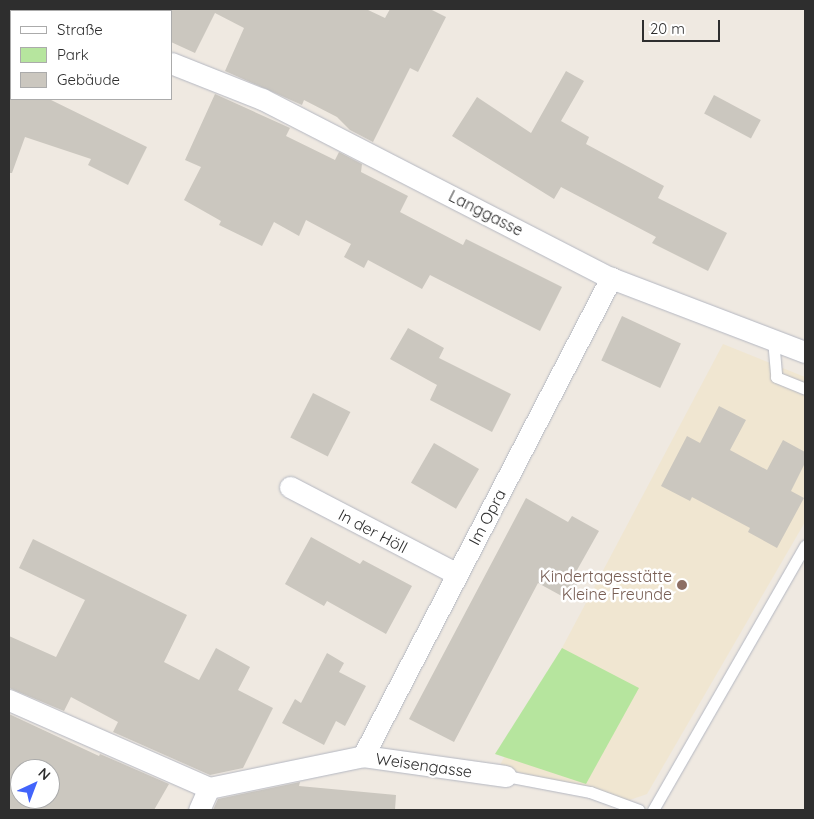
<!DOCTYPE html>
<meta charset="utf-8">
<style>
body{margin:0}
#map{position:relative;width:814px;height:819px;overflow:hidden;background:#efe9e1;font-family:Quicksand,sans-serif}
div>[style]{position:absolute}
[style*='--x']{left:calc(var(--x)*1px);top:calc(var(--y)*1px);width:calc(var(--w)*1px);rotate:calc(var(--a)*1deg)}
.education>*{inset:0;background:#f0e6d1}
.green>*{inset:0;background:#b6e59e}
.building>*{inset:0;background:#cbc7bf;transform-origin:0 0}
.roads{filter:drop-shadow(0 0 1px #b4b7c1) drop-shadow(0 0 1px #b4b7c1)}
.service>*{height:11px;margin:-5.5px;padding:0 5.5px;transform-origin:5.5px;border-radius:5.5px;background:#fff}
.minor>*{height:21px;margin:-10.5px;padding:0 10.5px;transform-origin:10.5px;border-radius:10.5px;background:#fff}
.dots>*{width:14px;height:14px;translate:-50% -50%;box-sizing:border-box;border:2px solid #fff;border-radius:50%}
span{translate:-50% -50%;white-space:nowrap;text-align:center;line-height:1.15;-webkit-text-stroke:5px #fff;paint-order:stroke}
.street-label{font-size:16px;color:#2e2e2e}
.education-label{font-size:16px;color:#785e54}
.right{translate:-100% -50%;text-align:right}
.frame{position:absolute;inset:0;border:10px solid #2e2e2e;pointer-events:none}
.legend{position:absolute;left:10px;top:10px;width:162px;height:90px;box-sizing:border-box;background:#fff;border:1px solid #ababab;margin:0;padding:6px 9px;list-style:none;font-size:15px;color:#2e2e2e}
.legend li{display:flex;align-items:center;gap:10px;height:25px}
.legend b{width:25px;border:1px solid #ababab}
.north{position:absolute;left:10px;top:759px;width:50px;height:50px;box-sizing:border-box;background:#fff;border:1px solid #ababab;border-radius:50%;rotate:43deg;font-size:14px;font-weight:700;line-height:20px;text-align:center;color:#2e2e2e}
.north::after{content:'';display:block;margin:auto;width:18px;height:22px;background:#4264fb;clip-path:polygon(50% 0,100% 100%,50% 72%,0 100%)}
.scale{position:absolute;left:642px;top:20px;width:78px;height:22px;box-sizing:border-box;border:2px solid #2e2e2e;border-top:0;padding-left:6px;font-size:15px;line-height:18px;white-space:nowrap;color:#2e2e2e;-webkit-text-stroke:4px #fff;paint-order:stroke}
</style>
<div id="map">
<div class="education">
<div style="clip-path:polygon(723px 344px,805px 377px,805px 522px,647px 794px,624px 802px,499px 767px)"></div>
</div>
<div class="green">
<div style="clip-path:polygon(562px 648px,639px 688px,586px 784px,495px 754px)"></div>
</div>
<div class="building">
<div style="clip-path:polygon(171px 9px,366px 9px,385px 18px,390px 9px,430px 9px,446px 17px,418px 72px,410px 68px,373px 142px,350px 130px,337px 117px,304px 100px,302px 105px,225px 71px,244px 28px,215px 13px,195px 53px,171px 42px)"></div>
<div style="clip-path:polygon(566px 71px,584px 81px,561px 121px,589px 137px,586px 144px,664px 186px,658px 198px,727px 233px,708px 271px,652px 243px,656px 237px,561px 187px,554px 199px,452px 136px,477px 97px,531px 133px)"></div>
<div style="clip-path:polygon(215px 94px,290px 128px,286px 136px,335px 160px,339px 152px,362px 164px,361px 172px,408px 196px,400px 212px,463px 245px,466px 239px,562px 287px,540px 331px,430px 275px,422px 289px,368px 260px,364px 268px,344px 257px,351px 244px,306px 220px,299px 236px,274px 222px,262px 246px,219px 225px,221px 221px,184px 200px,201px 167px,185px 160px)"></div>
<div style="left:714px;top:95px;width:53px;height:21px;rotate:28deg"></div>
<div style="clip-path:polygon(9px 99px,49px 99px,147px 147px,128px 185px,88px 165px,91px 159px,25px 137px,12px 173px,9px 173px)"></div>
<div style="left:622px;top:316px;width:65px;height:49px;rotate:25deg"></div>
<div style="clip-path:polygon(408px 328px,444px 348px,439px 358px,511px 394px,492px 432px,430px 400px,437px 385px,390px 359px)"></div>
<div style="left:313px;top:393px;width:42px;height:50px;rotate:27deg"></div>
<div style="clip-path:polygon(719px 406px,746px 420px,730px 450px,767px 470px,783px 440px,805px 452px,805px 463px,791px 491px,804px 498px,777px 548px,748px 532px,750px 528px,692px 497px,690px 501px,661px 486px,687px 436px,700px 443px)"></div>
<div style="left:434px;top:443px;width:52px;height:46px;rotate:30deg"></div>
<div style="clip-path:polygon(526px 498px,568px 522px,572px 516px,599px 531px,572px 579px,578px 582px,569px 600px,538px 583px,454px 742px,409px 719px)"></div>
<div style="clip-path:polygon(311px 537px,360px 564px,363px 560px,412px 586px,386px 634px,327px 601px,324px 606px,285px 584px)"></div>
<div style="clip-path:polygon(33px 539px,187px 615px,164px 662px,199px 680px,216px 648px,250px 667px,238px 690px,273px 708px,243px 768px,210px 775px,113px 732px,118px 722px,71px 697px,64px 711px,9px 688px,9px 636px,56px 657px,85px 600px,19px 568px)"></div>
<div style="clip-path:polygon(327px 653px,344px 663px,339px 672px,366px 686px,345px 726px,336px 721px,324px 745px,282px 723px,295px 699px,301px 703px)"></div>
<div style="clip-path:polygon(evenodd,9px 714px,99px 756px,100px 754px,169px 784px,154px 810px,9px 810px,9px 714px,20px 769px,50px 769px,50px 799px,20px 799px,20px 769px)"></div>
<div style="clip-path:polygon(300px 782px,299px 786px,396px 795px,395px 810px,213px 810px,218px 799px)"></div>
</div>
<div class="roads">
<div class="service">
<div style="--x:773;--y:339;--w:38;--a:85"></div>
<div style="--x:776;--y:377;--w:31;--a:22"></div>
<div style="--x:506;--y:776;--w:86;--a:10.8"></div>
<div style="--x:590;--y:792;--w:52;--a:20.2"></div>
<div style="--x:653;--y:810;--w:305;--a:-60.1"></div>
</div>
<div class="minor">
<div style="--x:69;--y:11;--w:2;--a:-63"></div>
<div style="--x:9;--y:41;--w:2;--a:-27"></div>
<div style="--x:171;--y:63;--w:98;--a:21.6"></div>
<div style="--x:262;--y:99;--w:392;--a:27.2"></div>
<div style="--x:611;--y:278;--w:208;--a:20.9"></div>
<div style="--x:290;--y:487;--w:188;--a:27.5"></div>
<div style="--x:9;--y:700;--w:219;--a:23.7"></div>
<div style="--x:209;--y:788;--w:157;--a:-11.7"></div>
<div style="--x:363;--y:756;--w:144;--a:8"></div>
<div style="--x:363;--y:756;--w:539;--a:-62.58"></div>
<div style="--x:199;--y:810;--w:24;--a:-66"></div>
</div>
</div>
<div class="dots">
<div style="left:682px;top:585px;background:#8d6e63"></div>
</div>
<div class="street-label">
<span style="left:486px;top:213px;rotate:27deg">Langgasse</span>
<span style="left:487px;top:517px;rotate:-62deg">Im Opra</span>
<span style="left:373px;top:531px;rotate:28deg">In der Höll</span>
<span style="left:424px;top:765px;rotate:8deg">Weisengasse</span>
</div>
<div class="education-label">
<span class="right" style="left:672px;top:585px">Kindertagesstätte<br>Kleine Freunde</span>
</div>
<div class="frame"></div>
<ul class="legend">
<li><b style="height:6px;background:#fff"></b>Straße</li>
<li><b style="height:14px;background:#b6e59e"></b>Park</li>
<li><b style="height:14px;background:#cbc7bf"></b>Gebäude</li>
</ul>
<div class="north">N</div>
<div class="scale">20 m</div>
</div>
